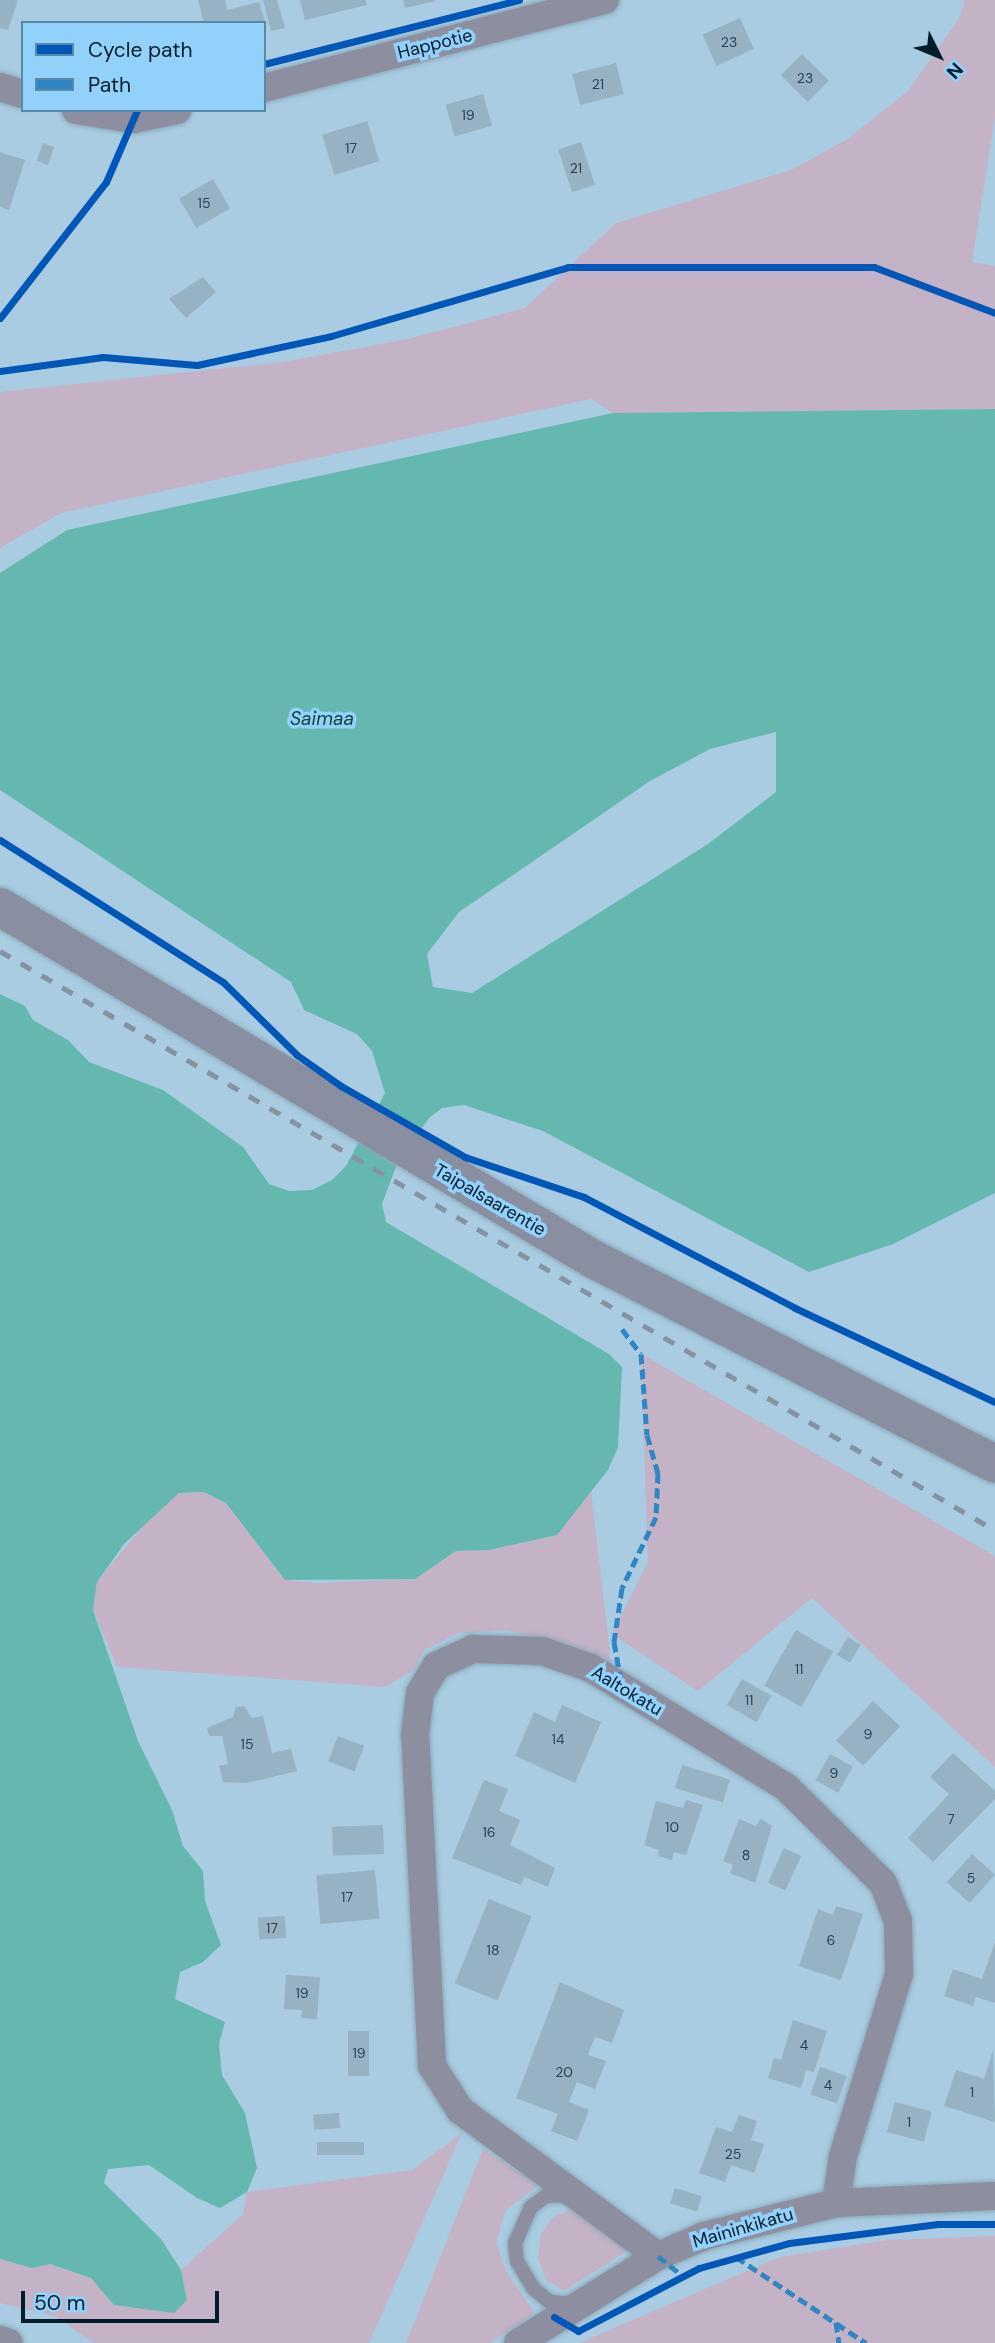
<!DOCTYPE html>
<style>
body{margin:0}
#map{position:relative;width:995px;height:2343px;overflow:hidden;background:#a9cce2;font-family:"DM Sans",sans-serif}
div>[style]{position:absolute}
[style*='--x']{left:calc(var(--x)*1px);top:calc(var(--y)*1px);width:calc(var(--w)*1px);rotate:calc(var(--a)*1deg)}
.green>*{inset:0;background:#c4b2c7}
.water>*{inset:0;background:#64b8b0}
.building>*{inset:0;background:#96b2c3;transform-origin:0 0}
.roads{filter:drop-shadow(0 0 2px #8ca8b9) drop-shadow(0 0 2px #8ca8b9)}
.lane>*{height:14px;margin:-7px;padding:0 7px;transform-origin:7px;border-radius:7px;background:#8d8fa0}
.street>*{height:28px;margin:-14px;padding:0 14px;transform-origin:14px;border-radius:14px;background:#8d8fa0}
.secondary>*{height:38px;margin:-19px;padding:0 19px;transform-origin:19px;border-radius:19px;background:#898ea1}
.rail>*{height:5px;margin-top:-2.5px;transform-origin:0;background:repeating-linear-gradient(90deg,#8493a4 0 12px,transparent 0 24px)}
.quiet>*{height:5px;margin-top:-2.5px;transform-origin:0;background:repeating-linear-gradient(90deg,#3086c2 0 10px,transparent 0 15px)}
.cycleway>*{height:7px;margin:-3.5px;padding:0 3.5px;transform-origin:3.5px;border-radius:3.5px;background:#0057b8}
span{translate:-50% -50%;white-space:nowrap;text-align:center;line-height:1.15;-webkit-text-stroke:7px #91d1fa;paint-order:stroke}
.number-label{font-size:14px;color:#274251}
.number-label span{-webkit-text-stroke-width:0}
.street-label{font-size:18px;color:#021c2b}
.water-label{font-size:19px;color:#144339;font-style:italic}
.legend{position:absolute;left:21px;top:21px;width:245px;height:91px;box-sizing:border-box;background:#91d1fa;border:2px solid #5889a7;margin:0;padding:9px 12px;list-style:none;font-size:21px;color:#021c2b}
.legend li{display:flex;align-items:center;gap:14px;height:35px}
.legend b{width:35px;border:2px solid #5889a7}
.north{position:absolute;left:904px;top:21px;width:70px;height:70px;-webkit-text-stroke:5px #91d1fa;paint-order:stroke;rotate:133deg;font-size:19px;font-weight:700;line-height:28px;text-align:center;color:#021c2b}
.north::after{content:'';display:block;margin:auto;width:24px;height:32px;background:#021c2b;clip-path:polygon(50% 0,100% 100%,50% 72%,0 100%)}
.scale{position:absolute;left:21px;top:2291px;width:198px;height:32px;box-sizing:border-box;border:4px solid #021c2b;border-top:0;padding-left:9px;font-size:21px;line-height:24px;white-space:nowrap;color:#021c2b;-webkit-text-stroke:5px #91d1fa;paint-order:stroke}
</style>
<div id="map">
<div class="green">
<div style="clip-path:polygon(965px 0,995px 0,995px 117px,972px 262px,995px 266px,995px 409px,613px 413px,591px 399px,61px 513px,0 548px,0 392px,283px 362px,408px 339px,525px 308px,616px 223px,791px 170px,846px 140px,908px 91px,958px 20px)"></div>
<div style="clip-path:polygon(641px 1354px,995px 1556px,995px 1767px,812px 1598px,698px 1691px,612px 1634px,648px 1562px)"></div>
<div style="clip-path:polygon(591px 1490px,611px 1663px,559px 1642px,504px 1630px,459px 1633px,424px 1650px,414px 1670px,385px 1687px,117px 1667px,93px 1609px,97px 1582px,158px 1507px,179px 1493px,203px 1492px,226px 1503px,285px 1580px,317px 1583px,415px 1579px,456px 1551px,489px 1550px,557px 1535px)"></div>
<div style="clip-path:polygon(462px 2133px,369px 2343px,94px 2343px,55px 2316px,0 2303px,0 2259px,32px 2268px,49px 2264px,91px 2278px,115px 2305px,187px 2300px,181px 2270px,243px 2214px,247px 2192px,412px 2170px)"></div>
<div style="clip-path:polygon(483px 2149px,539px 2185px,506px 2210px,496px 2243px,507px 2273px,535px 2313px,490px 2343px,406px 2343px)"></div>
<div style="clip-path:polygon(570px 2210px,601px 2225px,627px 2251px,564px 2291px,546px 2280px,538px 2258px,541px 2234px,553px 2217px)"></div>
<div style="clip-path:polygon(995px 2236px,995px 2343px,579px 2343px,780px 2257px,887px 2240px)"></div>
</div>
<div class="water">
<div style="clip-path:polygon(evenodd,995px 409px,995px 1193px,893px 1244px,809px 1272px,543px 1131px,464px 1105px,442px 1108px,429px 1118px,397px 1164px,382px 1204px,386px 1222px,609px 1354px,622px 1367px,618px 1447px,608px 1470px,557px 1535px,489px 1550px,456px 1551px,415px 1579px,285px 1580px,226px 1503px,204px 1492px,179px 1493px,124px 1544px,97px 1582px,93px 1610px,138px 1741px,172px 1810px,183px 1846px,203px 1871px,205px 1901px,221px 1945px,203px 1962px,180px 1972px,175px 1999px,225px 2022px,219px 2044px,222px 2075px,245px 2113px,257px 2168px,247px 2192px,220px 2208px,197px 2198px,149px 2165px,108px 2169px,104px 2183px,161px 2239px,181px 2270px,187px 2300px,174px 2313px,114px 2305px,91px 2278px,50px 2264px,32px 2268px,0 2259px,0 994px,25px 1006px,33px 1020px,68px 1040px,89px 1062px,163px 1090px,243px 1147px,269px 1184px,289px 1191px,312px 1190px,332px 1180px,346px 1166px,385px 1093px,372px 1051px,357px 1034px,304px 1010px,291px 982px,0 790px,0 573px,67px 530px,613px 413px,995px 409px,776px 732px,776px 792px,708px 844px,472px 993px,433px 987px,427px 954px,459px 912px,650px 781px,710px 749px,776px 732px)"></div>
</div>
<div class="building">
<div style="clip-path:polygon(0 0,18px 0,8px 30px,0 28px)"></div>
<div style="clip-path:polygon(198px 0,225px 0,227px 10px,259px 2px,268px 31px,264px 23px,204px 23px)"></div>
<div style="clip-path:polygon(263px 0,277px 0,285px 28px,271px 31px)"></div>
<div style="clip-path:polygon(300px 0,365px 0,367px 5px,305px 20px)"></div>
<div style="clip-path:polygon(403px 0,435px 0,435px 1px,405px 8px)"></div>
<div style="left:740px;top:18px;width:34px;height:41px;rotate:66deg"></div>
<div style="left:802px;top:54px;width:38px;height:30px;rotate:45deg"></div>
<div style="left:616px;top:63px;width:32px;height:45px;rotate:76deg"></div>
<div style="left:483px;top:94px;width:33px;height:39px;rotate:74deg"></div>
<div style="left:367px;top:121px;width:42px;height:47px;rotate:73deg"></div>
<div style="left:581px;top:142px;width:45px;height:24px;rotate:72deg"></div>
<div style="left:43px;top:143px;width:12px;height:19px;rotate:20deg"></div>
<div style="clip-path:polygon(0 152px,25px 160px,9px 210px,0 207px)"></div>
<div style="left:213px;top:179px;width:34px;height:39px;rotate:60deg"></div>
<div style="clip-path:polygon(203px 277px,216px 292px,186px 318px,169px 299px)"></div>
<div style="left:796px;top:1630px;width:43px;height:64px;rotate:30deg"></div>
<div style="left:848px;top:1637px;width:15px;height:21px;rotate:32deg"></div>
<div style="left:742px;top:1679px;width:34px;height:30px;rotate:30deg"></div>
<div style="left:873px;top:1701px;width:37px;height:54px;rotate:43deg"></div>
<div style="clip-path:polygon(562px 1705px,601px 1722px,575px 1783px,515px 1756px,534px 1712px,555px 1722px)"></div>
<div style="clip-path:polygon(245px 1706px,251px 1718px,263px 1716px,272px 1753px,291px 1749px,297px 1771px,247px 1783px,223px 1782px,219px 1766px,228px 1764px,222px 1736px,209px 1736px,207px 1728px,233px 1717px,236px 1707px)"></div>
<div style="left:338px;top:1736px;width:28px;height:27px;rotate:21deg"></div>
<div style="clip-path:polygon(953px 1753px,995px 1791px,995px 1799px,933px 1862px,908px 1838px,949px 1794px,930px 1777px)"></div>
<div style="left:830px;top:1754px;width:26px;height:30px;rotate:29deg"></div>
<div style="left:682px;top:1765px;width:50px;height:24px;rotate:17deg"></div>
<div style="clip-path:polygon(484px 1780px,508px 1789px,499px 1811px,520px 1820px,510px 1845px,555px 1868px,548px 1887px,524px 1877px,521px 1885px,452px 1858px)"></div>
<div style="clip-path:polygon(686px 1800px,703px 1805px,686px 1855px,674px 1852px,672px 1860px,658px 1856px,659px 1850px,644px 1845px,656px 1801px,683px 1808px)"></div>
<div style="clip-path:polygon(739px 1819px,756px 1826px,761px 1819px,772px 1826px,755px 1883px,730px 1873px,733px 1865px,723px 1861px)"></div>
<div style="left:383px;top:1825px;width:29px;height:51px;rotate:88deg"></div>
<div style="left:784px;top:1848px;width:19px;height:38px;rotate:25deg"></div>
<div style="left:972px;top:1854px;width:31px;height:38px;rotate:42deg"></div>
<div style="left:375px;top:1870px;width:49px;height:59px;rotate:85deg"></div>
<div style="left:489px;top:1899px;width:46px;height:91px;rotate:22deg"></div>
<div style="clip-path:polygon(836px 1906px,863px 1914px,841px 1980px,799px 1966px,818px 1909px,833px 1915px)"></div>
<div style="left:285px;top:1916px;width:22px;height:27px;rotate:87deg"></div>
<div style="clip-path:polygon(995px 1942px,995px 2003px,976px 1997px,973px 2006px,944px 1996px,953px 1969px,982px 1979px)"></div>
<div style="clip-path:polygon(286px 1975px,320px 1977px,317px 2019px,301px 2018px,302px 2010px,284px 2009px)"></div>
<div style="clip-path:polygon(560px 1982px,624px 2010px,612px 2043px,595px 2037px,588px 2055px,606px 2061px,595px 2089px,577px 2082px,569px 2102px,589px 2110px,577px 2141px,551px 2131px,558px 2114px,516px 2098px)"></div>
<div style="clip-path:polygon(793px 2020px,827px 2031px,814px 2072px,806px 2070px,801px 2088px,768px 2078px,774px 2058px,781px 2060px)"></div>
<div style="left:348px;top:2031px;width:21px;height:45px"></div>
<div style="clip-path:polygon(993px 2050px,995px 2122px,944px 2106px,956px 2070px,984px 2079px)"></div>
<div style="left:820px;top:2067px;width:28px;height:29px;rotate:19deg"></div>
<div style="left:895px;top:2102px;width:38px;height:31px;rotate:15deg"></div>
<div style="left:339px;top:2113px;width:15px;height:26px;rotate:86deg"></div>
<div style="clip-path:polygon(739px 2115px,757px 2121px,751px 2140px,764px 2144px,754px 2173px,731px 2165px,725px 2182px,699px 2173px,716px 2127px,732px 2132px)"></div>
<div style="left:364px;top:2142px;width:13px;height:47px;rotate:90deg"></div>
<div style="left:675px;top:2188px;width:28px;height:16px;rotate:17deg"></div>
</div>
<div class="roads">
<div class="lane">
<div style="--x:569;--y:2195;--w:23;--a:178"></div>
<div style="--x:546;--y:2196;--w:19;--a:144"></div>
<div style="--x:531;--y:2207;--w:39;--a:114"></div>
<div style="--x:515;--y:2243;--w:18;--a:84"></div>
<div style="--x:517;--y:2261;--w:33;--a:59"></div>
<div style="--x:534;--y:2289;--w:21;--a:39"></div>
<div style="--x:550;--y:2302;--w:23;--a:5"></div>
</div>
<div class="street">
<div style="--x:0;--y:87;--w:24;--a:17"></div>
<div style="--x:264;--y:88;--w:352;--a:-14.5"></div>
<div style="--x:76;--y:110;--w:58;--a:9"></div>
<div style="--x:133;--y:119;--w:45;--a:-11.6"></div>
<div style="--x:658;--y:2256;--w:246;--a:-143.6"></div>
<div style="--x:460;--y:2110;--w:52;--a:-122.5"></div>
<div style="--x:432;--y:2066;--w:332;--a:-92.9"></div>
<div style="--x:415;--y:1734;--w:41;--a:-83"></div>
<div style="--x:420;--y:1693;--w:31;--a:-59"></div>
<div style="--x:436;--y:1666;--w:41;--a:-24.7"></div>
<div style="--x:473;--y:1649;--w:69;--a:1.7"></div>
<div style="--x:542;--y:1651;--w:52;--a:19.1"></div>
<div style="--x:591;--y:1668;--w:228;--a:31.4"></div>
<div style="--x:786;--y:1787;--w:136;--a:44.7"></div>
<div style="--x:883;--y:1883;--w:41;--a:68.5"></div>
<div style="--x:898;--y:1921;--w:53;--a:88.9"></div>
<div style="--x:899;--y:1974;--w:190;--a:107.1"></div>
<div style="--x:843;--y:2156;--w:48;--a:98.5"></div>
<div style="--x:0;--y:2340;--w:9;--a:18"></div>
<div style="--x:518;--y:2343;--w:165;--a:-31.9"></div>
<div style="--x:658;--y:2256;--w:50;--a:-23.5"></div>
<div style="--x:704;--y:2236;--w:136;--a:-14"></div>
<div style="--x:836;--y:2203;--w:159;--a:-2.5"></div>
</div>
<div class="secondary">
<div style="--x:0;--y:907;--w:690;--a:30.69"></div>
<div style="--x:593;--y:1259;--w:451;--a:27"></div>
</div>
</div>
<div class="rail">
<div style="--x:0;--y:951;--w:1151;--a:30.2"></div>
</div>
<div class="quiet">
<div style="--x:622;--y:1329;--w:31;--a:53"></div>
<div style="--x:641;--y:1354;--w:81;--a:85.8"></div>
<div style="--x:647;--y:1435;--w:40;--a:74"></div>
<div style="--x:658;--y:1473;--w:44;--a:92.6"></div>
<div style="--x:656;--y:1517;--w:79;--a:115.6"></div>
<div style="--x:622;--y:1588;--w:55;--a:98.4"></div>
<div style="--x:614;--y:1642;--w:46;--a:79.9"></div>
<div style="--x:658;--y:2256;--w:32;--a:39"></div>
<div style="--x:736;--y:2257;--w:156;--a:33.5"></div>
<div style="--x:836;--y:2322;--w:21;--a:82"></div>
</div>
<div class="cycleway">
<div style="--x:264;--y:64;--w:263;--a:-14.1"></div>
<div style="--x:0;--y:318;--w:172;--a:-52.1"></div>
<div style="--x:106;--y:182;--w:78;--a:-66.7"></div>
<div style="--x:0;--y:371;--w:104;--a:-7.7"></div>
<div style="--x:103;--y:357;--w:94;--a:4.9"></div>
<div style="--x:197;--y:365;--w:137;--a:-12.2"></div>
<div style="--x:331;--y:336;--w:247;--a:-16.2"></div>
<div style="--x:568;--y:267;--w:306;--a:0"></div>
<div style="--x:874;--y:267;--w:129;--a:20.8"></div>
<div style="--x:0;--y:840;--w:264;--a:32.5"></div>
<div style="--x:223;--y:982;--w:104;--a:44.6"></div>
<div style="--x:297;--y:1055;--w:54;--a:35.2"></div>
<div style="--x:341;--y:1086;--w:143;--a:29.8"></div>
<div style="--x:465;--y:1157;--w:126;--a:18.6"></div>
<div style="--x:584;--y:1197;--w:238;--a:27.7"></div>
<div style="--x:795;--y:1308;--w:221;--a:25.2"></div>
<div style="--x:554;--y:2317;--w:28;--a:30"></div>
<div style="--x:578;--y:2331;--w:136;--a:-27.5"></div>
<div style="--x:699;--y:2268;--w:93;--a:-15.5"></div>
<div style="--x:789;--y:2243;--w:150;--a:-7.3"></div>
<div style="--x:938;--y:2224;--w:57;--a:0"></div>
</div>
<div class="number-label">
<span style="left:729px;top:42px">23</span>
<span style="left:805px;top:78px">23</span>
<span style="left:598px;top:84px">21</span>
<span style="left:468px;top:115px">19</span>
<span style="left:351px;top:148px">17</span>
<span style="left:576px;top:168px">21</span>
<span style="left:204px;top:203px">15</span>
<span style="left:799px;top:1669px">11</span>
<span style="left:749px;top:1700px">11</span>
<span style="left:868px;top:1734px">9</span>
<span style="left:558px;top:1739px">14</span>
<span style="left:247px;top:1744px">15</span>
<span style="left:834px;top:1773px">9</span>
<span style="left:951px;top:1819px">7</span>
<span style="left:672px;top:1827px">10</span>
<span style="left:489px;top:1832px">16</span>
<span style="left:746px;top:1855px">8</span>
<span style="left:971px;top:1878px">5</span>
<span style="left:347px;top:1897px">17</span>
<span style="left:272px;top:1928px">17</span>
<span style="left:831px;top:1940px">6</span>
<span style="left:493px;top:1950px">18</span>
<span style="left:302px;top:1993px">19</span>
<span style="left:804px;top:2045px">4</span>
<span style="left:359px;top:2053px">19</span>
<span style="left:564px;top:2072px">20</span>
<span style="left:828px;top:2085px">4</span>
<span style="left:972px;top:2092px">1</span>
<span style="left:909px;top:2122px">1</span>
<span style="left:733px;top:2154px">25</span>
</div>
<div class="street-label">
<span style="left:435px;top:44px;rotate:-14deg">Happotie</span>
<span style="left:490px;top:1200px;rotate:30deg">Taipalsaarentie</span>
<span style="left:627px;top:1691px;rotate:31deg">Aaltokatu</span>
<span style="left:743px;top:2228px;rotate:-16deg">Maininkikatu</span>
</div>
<div class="water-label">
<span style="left:322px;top:719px">Saimaa</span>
</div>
<ul class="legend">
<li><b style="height:9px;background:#0057b8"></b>Cycle path</li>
<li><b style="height:9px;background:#3086c2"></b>Path</li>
</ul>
<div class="north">N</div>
<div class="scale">50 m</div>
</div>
